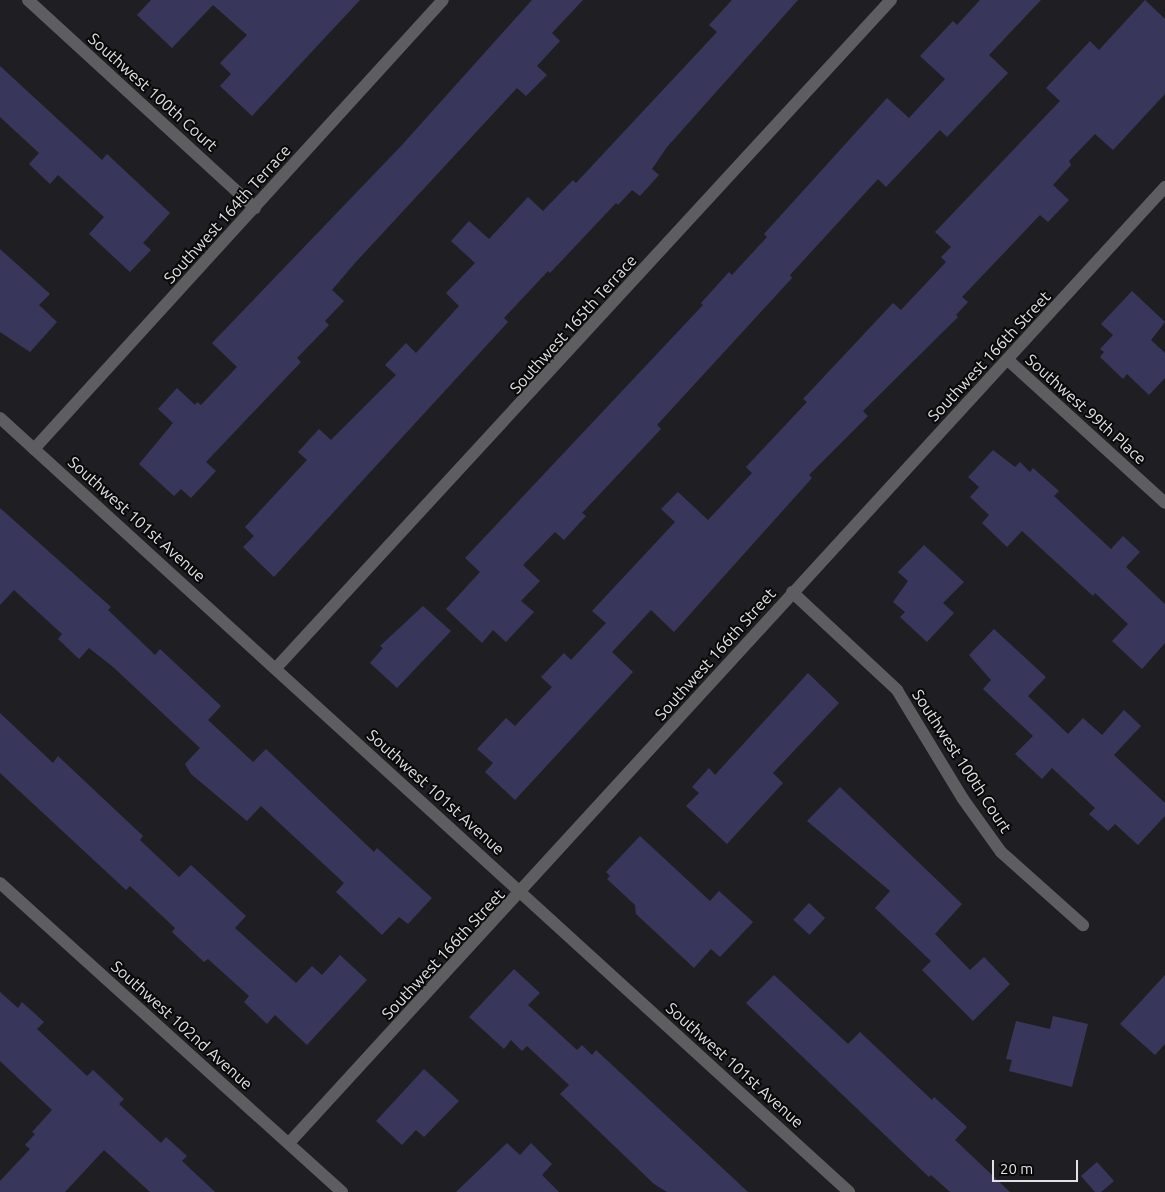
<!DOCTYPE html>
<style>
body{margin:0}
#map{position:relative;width:1165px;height:1192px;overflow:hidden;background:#1f1f23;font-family:Ubuntu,sans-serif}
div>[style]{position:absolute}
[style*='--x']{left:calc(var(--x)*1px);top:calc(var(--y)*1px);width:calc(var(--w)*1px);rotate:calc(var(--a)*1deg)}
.building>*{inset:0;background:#39365b;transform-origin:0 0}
.minor>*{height:12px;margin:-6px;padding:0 6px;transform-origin:6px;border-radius:6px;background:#5e5e60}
.tertiary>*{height:12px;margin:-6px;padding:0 6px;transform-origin:6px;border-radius:6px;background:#5e5e60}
span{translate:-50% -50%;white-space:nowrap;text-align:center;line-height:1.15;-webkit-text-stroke:4px #09090a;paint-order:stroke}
.street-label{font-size:16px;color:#e2e2e4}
.scale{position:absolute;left:992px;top:1160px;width:86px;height:22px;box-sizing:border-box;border:2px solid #e2e2e4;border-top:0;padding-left:6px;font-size:15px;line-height:18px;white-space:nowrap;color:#e2e2e4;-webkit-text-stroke:4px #09090a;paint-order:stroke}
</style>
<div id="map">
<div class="building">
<div style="clip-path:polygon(151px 0,360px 0,252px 116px,220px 86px,231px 74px,220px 63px,247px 35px,213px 5px,172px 48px,137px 15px)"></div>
<div style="clip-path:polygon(532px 0,583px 0,552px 33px,560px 41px,537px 66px,547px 75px,526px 96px,517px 88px,355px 263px,332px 290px,344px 301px,325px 321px,329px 325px,297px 358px,301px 362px,206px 462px,216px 471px,191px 498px,181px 489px,174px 496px,139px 464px,173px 423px,158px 409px,177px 388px,195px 405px,197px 402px,201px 405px,237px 367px,212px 343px,402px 145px)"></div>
<div style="clip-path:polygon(732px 0,798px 0,667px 147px,652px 169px,659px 175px,640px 196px,632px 190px,618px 205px,616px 203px,550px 273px,548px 271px,504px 318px,508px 322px,274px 577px,243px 547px,254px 536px,245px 527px,307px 460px,298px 452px,319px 429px,331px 440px,396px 375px,385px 365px,406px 343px,416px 353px,459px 306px,446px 293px,475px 263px,451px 241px,469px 221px,489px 239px,528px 197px,543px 211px,573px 180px,576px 183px,717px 32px,709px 25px)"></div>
<div style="clip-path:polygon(980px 0,1041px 0,989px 55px,1008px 73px,947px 137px,940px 130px,886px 187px,878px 179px,790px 275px,792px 278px,657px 425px,661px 429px,582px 513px,586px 516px,564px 540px,555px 532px,523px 565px,540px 581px,521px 601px,534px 612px,506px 642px,493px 630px,482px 643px,446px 609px,480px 572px,465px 558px,703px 305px,701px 303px,729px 272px,732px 275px,767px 237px,764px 234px,887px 98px,909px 118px,945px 79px,920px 56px,953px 21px,957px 25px)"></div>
<div style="clip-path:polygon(1145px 0,1165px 19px,1165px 94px,1113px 150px,1095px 134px,1069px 161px,1071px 165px,1053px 185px,1069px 200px,1048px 222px,1040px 215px,962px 297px,968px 302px,956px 315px,958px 317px,863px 411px,868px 416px,809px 475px,812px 478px,674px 632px,651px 610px,612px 652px,633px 672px,515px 800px,485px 772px,493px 763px,477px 749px,506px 718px,515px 726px,552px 687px,541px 677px,564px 653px,571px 660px,606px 623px,592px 611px,675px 522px,661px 509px,678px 492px,708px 520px,752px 473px,746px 467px,807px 402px,803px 399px,893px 303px,901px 310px,946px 262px,941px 257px,951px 247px,935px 232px,1060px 101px,1046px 88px,1090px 41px,1099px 50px)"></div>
<div style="clip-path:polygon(0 66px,102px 160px,107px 154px,170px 213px,143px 243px,151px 250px,130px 272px,89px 234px,104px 217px,58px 175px,50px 184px,29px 164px,39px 153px,0 117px)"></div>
<div style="clip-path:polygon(0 249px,50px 294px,39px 305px,57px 322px,30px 352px,0 332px)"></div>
<div style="clip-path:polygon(1132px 291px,1165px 322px,1151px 340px,1165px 353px,1165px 378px,1149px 395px,1127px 374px,1123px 379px,1100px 357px,1104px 352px,1100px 349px,1113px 335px,1101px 324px)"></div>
<div style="clip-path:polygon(993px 450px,1015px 467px,1020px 462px,1030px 472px,1033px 468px,1059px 491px,1054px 496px,1111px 549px,1123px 536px,1140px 552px,1126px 567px,1165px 604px,1165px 643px,1142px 669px,1112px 641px,1128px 624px,1095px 593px,1093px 596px,1022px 531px,1007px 547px,982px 523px,989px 515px,970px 497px,979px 487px,968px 477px)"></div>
<div style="clip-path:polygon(0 508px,111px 607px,108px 610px,155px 655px,160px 649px,221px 706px,208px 720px,253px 762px,266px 749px,374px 852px,377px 848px,432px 898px,408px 924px,399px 917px,382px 935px,336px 892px,344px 883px,261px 806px,247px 821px,191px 774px,185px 764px,200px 748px,113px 667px,89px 648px,79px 659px,58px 639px,62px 634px,14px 590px,0 605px)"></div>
<div style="clip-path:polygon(924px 545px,964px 582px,943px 603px,954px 613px,927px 642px,900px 617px,905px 612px,893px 602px,908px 581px,898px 572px)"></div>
<div style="clip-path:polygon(423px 606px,451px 631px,397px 688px,370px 663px,383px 648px,380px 646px)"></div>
<div style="clip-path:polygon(994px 629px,1046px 677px,1028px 696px,1068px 734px,1083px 718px,1102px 735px,1124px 710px,1141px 726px,1114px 755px,1165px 803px,1165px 816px,1138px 845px,1115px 824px,1108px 831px,1089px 814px,1095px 808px,1052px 768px,1042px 779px,1015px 754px,1033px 736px,983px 689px,991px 680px,969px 655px)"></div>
<div style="clip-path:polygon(808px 673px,839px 703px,773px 773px,783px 783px,727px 844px,686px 806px,699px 793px,692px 787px,709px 768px,715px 775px)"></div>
<div style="clip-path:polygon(0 713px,53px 763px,58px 756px,143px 836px,140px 840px,179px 877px,191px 865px,246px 916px,235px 928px,296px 983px,312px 966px,322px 975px,340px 955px,367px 980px,307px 1045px,275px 1015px,267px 1024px,244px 1002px,249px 996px,208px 959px,204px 962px,172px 932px,175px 928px,130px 886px,126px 890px,0 773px)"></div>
<div style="clip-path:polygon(840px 787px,962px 904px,935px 934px,970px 970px,984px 957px,1010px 984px,973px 1021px,922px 970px,931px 961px,875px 908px,890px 891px,807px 821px)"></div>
<div style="clip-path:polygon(640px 836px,710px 901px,719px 891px,753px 922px,720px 957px,711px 949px,694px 968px,636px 914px,635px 905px,607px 879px,610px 876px,606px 872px)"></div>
<div style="left:809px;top:903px;width:22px;height:23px;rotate:43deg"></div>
<div style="clip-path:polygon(514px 969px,540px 993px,528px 1005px,577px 1050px,582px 1045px,592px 1055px,596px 1050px,748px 1192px,667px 1192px,654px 1184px,560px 1094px,569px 1085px,527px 1046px,522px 1051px,511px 1040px,504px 1049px,469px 1017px)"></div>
<div style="clip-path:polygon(774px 975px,848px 1044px,860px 1032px,932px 1100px,934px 1097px,967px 1127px,955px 1140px,1010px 1192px,950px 1192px,931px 1175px,929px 1177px,746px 1003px)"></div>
<div style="clip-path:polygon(1165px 975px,1165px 1044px,1155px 1055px,1120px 1024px)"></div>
<div style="clip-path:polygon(0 992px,18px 1008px,22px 1002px,44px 1022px,37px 1029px,87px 1076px,93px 1070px,124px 1099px,119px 1104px,161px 1143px,166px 1137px,187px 1156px,182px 1161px,215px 1192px,150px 1192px,104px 1150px,65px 1192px,0 1192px,0 1181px,30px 1149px,25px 1145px,35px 1134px,32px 1132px,52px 1110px,0 1061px)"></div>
<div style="clip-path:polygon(1053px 1016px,1088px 1024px,1072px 1087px,1009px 1071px,1012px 1060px,1006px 1059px,1016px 1021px,1050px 1029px)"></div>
<div style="clip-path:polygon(424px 1069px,459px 1101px,424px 1137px,416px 1130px,402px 1145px,376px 1121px)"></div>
<div style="clip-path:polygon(507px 1143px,520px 1155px,531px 1143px,552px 1164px,542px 1175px,559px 1192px,456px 1192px)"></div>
<div style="clip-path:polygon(1097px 1162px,1114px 1181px,1101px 1192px,1095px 1192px,1081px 1176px)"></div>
</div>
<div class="minor">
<div style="--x:28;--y:0;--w:308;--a:42.5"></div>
<div style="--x:1008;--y:360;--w:212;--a:42.3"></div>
<div style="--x:0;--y:418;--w:1149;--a:42.35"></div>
<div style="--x:34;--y:449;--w:607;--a:-47.67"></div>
<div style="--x:792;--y:592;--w:144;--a:43"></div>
<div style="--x:897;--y:690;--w:127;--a:58.8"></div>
<div style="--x:963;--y:799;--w:65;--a:54.4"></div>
<div style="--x:1001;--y:852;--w:110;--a:41.7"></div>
<div style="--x:276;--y:668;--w:908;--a:-47.37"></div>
<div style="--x:289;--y:1143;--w:1297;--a:-47.5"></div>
</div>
<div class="tertiary">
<div style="--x:0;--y:883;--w:461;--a:42.1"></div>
</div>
<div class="street-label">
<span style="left:153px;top:92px;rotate:42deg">Southwest 100th Court</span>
<span style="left:227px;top:214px;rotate:-48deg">Southwest 164th Terrace</span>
<span style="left:573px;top:324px;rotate:-48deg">Southwest 165th Terrace</span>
<span style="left:989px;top:356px;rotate:-47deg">Southwest 166th Street</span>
<span style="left:1086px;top:409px;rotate:42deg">Southwest 99th Place</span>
<span style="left:137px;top:519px;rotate:42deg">Southwest 101st Avenue</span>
<span style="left:715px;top:654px;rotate:-48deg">Southwest 166th Street</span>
<span style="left:962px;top:761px;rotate:57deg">Southwest 100th Court</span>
<span style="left:436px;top:792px;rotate:42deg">Southwest 101st Avenue</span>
<span style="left:443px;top:954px;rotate:-47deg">Southwest 166th Street</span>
<span style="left:182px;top:1025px;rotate:42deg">Southwest 102nd Avenue</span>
<span style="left:735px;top:1065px;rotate:42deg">Southwest 101st Avenue</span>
</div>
<div class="scale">20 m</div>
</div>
